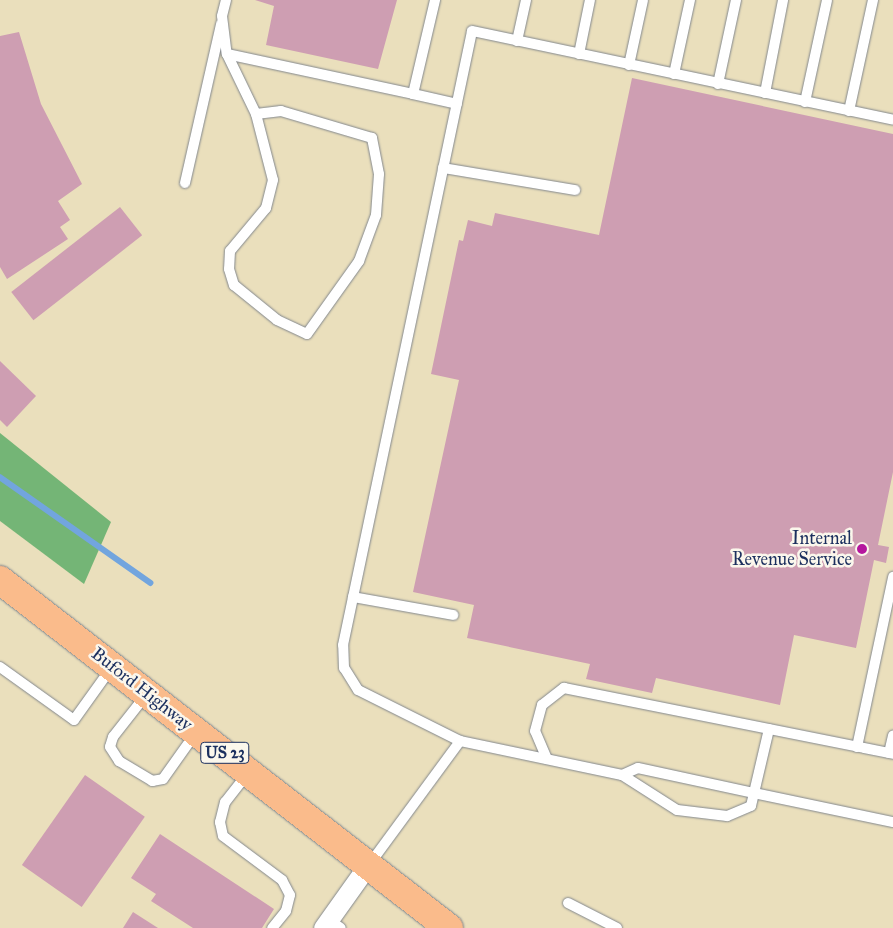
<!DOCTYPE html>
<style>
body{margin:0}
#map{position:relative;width:893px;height:928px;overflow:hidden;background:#eadfbc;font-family:"IM FELL Great Primer",serif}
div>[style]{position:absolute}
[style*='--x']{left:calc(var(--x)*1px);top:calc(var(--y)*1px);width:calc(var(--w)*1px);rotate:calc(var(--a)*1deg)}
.forest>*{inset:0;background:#74b576}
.stream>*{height:5.5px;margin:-2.75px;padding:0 2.75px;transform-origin:2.75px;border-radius:2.75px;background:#72a5de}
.building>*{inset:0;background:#ce9eb2;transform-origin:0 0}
.roads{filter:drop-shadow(0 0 1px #82878d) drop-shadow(0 0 1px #82878d)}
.lane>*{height:10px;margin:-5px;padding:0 5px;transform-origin:5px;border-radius:5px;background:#fff}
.street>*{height:19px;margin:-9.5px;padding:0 9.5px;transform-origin:9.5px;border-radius:9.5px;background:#fff}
.primary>*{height:28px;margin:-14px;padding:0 14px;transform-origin:14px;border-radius:14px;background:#fabb8b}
.dots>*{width:14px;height:14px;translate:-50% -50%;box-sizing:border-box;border:2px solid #fbf7ec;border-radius:50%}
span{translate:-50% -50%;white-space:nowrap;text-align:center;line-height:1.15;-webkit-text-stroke:5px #fbf7ec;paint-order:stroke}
.shield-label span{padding:1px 4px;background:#fbf7ec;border:1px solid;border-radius:4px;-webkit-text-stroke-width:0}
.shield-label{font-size:16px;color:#1b2f5e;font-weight:700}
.poi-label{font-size:18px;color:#1b2f5e}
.right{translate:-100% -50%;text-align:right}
.street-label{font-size:18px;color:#1b2f5e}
</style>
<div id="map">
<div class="forest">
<div style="clip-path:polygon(0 433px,111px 522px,84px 584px,0 521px)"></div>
</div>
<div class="stream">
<div style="--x:0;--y:477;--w:184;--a:35.1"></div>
</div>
<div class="building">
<div style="clip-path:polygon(255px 0,397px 0,378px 69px,266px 45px,274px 6px)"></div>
<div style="clip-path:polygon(19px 32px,41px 104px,82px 184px,58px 201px,70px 220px,60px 227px,68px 239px,7px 279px,0 267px,0 36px)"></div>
<div style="clip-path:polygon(632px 78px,893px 134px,893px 472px,878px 545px,889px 547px,886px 563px,874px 560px,856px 648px,794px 635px,780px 705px,656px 678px,652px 693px,586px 679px,590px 664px,467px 638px,474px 605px,413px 592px,459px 380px,431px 374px,459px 240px,463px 241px,468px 220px,492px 226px,495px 213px,599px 235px)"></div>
<div style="left:120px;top:207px;width:36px;height:138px;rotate:52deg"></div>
<div style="clip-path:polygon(0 361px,36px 396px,7px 427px,0 420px)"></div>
<div style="left:85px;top:775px;width:73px;height:110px;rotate:35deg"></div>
<div style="clip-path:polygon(160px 834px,274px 909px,262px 928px,193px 928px,151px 901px,156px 894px,131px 878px)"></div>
<div style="clip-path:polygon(133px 912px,158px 928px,123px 928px)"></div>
</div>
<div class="roads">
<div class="lane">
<div style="--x:226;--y:0;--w:16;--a:104"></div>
<div style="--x:222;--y:16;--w:38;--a:83"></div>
<div style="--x:227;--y:54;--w:67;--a:64.2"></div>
<div style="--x:256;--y:114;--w:68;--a:75.6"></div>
<div style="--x:273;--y:180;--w:29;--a:104"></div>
<div style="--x:266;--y:208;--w:56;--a:129.9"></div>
<div style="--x:230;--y:251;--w:18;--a:93"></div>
<div style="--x:229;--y:269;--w:17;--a:73"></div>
<div style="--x:234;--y:285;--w:55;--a:39.1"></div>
<div style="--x:277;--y:320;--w:33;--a:25"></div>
<div style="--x:307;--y:334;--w:90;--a:-54.5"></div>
<div style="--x:359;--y:261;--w:49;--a:-69.7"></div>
<div style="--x:376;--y:215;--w:41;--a:-85.8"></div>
<div style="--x:379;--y:174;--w:37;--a:-101"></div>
<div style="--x:372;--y:138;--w:95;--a:-163.5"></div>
<div style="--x:281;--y:111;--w:25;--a:173"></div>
<div style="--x:517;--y:41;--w:42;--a:-77.6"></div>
<div style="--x:227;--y:54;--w:190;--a:12.1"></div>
<div style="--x:413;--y:94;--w:97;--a:-76.8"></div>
<div style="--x:579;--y:54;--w:55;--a:-78.5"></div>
<div style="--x:629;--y:65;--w:66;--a:-77.8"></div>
<div style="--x:674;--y:74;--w:76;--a:-77.8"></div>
<div style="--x:718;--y:84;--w:86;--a:-77.9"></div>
<div style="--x:765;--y:93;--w:95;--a:-79"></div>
<div style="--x:413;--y:94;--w:45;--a:12.8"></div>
<div style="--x:805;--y:102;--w:104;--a:-77.8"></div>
<div style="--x:849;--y:111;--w:114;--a:-77.8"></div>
<div style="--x:443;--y:168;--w:134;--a:9.5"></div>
<div style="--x:185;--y:183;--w:163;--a:-77.2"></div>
<div style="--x:353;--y:597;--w:102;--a:10.2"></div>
<div style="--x:0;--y:667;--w:91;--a:35.6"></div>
<div style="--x:74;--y:720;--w:65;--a:-54.4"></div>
<div style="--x:146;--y:695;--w:53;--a:128.2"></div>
<div style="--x:113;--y:737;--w:10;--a:107"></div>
<div style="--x:110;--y:747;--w:17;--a:57"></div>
<div style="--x:119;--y:761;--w:39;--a:31"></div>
<div style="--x:152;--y:781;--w:11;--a:-10"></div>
<div style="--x:163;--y:779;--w:55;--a:-54.6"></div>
<div style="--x:769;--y:729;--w:66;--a:103.2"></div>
<div style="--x:754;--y:793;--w:142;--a:11.8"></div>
<div style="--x:857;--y:747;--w:174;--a:-78"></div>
<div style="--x:889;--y:753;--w:18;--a:-77"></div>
<div style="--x:547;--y:759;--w:30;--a:-113"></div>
<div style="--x:535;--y:731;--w:27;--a:-75"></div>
<div style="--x:542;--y:705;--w:28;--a:-38"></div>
<div style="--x:564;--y:688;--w:336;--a:11.3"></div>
<div style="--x:248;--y:773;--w:37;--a:128"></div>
<div style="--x:225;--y:802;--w:21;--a:104"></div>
<div style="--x:220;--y:822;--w:14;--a:78"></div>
<div style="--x:223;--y:836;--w:74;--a:36.7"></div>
<div style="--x:282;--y:880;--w:17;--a:62"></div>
<div style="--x:290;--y:895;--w:16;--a:104"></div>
<div style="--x:286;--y:911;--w:22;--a:129"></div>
<div style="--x:622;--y:775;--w:17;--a:-24"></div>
<div style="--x:638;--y:768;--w:119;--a:12.2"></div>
<div style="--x:754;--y:793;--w:13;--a:103"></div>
<div style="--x:751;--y:806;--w:26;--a:157"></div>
<div style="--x:727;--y:816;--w:50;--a:-173.2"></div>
<div style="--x:677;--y:810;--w:65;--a:-147.5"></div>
<div style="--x:622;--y:775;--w:166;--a:-168.1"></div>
<div style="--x:460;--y:741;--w:114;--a:-153.4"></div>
<div style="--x:358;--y:690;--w:26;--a:-122"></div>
<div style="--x:344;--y:668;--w:23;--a:-92"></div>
<div style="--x:343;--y:645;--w:627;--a:-78.13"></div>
<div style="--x:472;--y:31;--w:430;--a:11.9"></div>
<div style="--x:369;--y:865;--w:154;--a:-53.7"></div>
<div style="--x:568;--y:903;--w:55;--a:27"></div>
<div style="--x:329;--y:920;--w:14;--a:34"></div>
</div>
<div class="street">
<div style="--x:323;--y:928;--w:77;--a:-54.5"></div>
</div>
<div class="primary">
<div style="--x:0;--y:580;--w:568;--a:37.78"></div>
</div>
</div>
<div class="dots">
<div style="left:862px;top:549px;background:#b5179e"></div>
</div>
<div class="shield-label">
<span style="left:225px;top:753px">US 23</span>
</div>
<div class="poi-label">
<span class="right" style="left:852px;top:549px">Internal<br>Revenue Service</span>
</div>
<div class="street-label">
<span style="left:142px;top:689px;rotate:38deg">Buford Highway</span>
</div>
</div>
